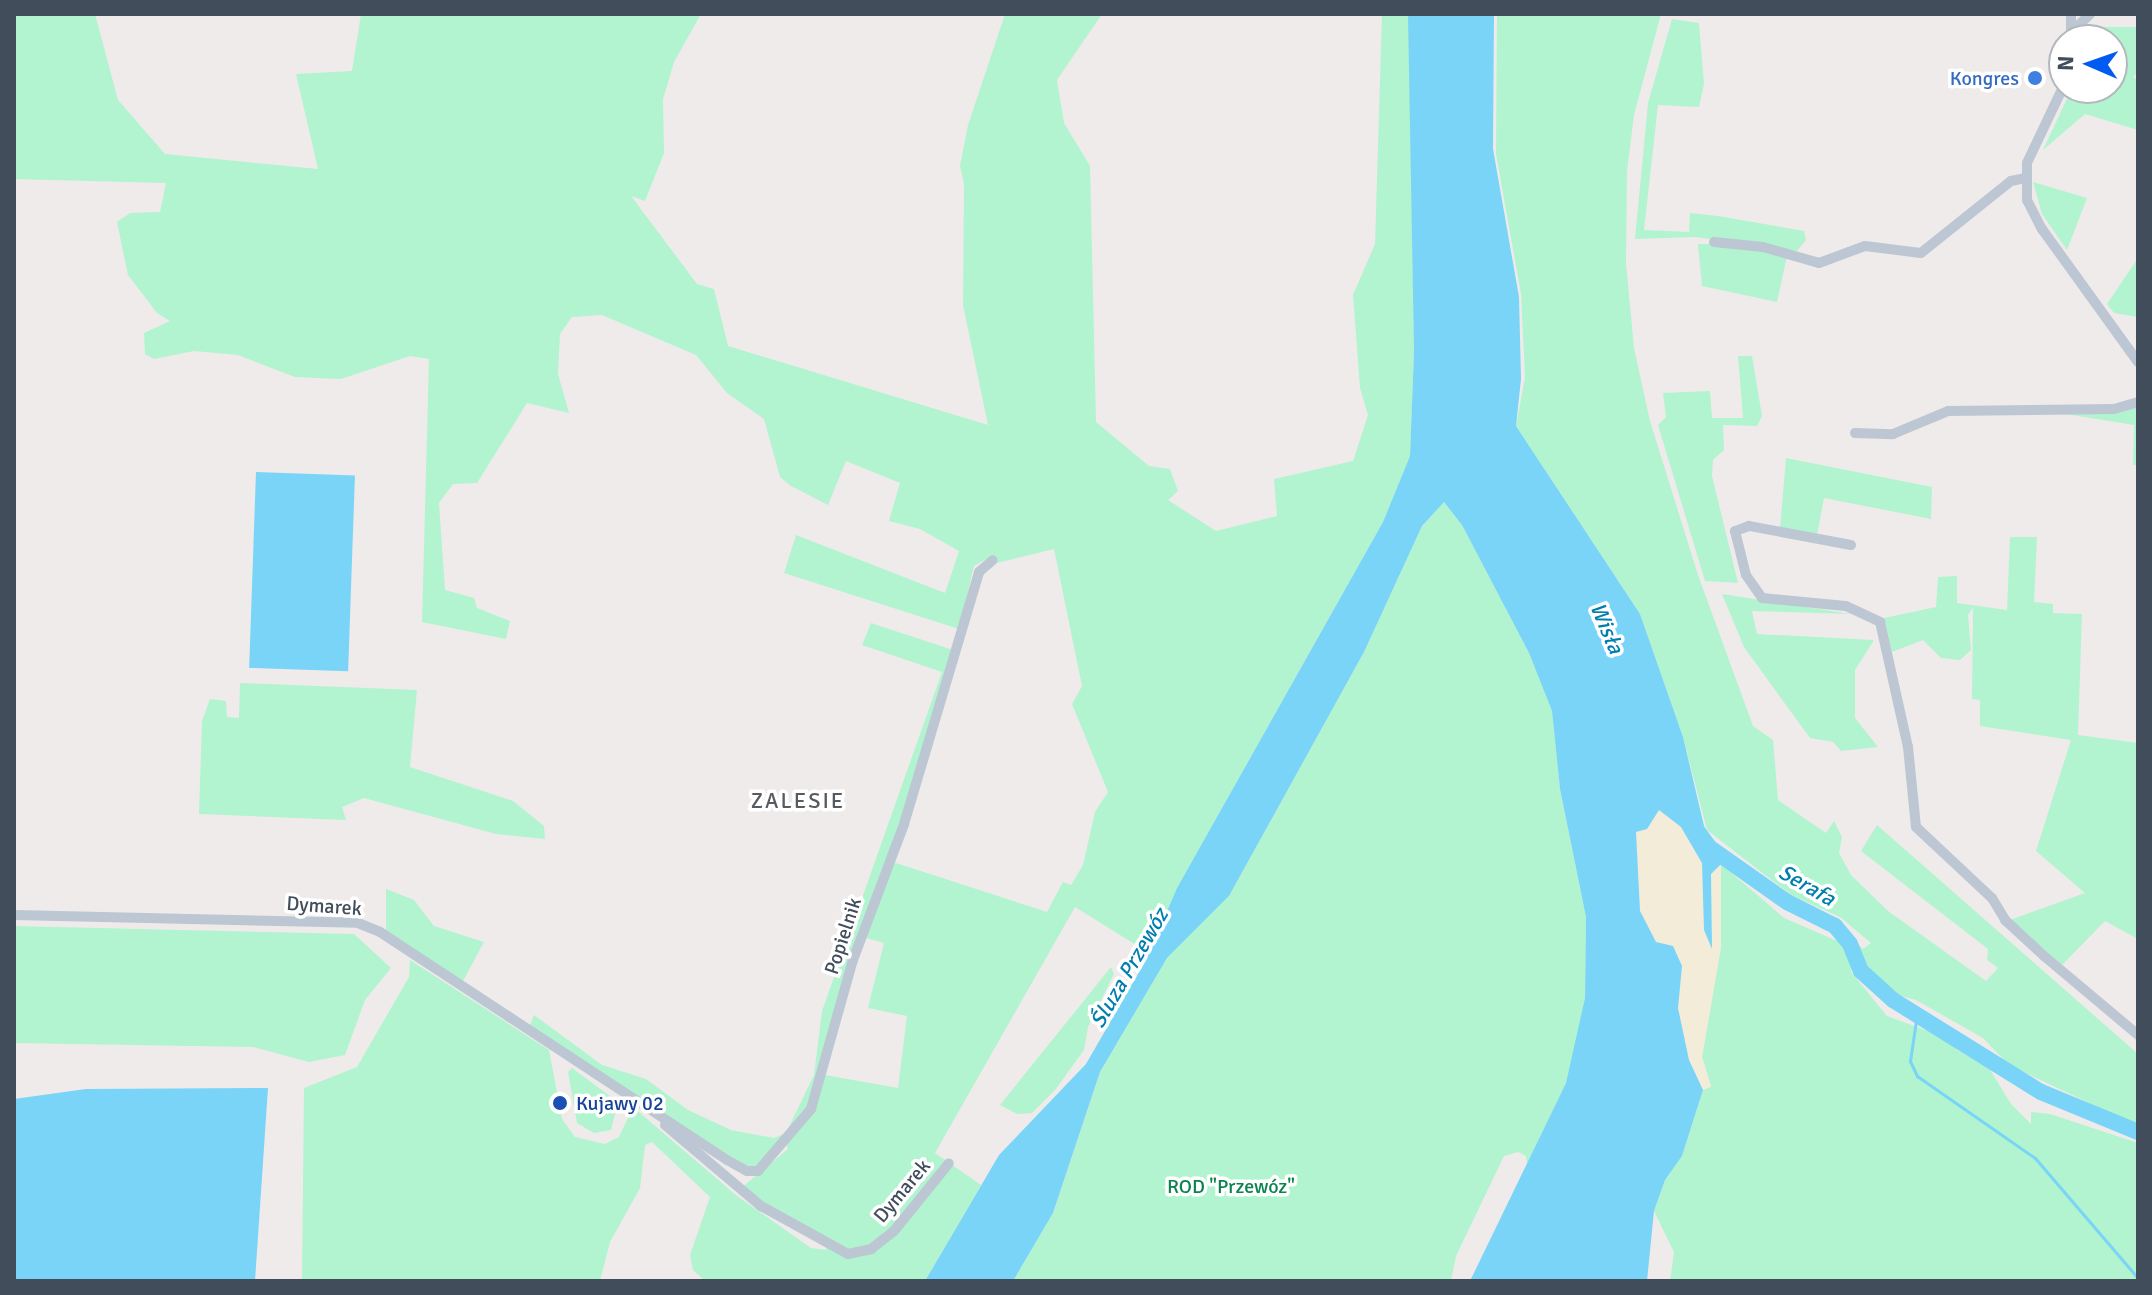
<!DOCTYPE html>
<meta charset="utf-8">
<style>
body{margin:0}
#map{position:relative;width:2152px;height:1295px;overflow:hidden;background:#efebeb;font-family:Signika,sans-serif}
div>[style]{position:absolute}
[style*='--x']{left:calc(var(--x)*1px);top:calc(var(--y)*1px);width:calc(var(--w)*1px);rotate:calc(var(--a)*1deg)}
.green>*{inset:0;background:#b1f4cf}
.sand>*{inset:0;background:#f3ecd8}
.water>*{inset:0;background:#79d4f7;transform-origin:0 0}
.stream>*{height:3px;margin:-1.5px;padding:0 1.5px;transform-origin:1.5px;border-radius:1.5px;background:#79d4f7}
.river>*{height:16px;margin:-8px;padding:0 8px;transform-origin:8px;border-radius:8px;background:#79d4f7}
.minor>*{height:10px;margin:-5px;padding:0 5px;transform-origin:5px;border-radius:5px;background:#bcc7d3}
.dots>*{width:22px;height:22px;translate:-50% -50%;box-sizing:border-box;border:4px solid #fff;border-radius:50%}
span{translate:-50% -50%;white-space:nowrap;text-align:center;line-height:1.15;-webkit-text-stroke:7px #fff;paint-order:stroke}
.shop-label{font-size:20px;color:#366cbe}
.right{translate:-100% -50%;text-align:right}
.street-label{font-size:20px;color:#414d5b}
.transit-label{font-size:20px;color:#164399}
.left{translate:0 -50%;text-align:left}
.park-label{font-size:20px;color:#0b834f}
.water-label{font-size:22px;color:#007faf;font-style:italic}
.neighbourhood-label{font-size:22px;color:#575b61;letter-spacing:2px}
.frame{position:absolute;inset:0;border:16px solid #414d5b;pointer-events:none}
.north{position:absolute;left:2048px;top:24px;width:80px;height:80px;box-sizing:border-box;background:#fff;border:2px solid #b3b8bd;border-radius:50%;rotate:272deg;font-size:22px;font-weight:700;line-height:32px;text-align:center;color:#414d5b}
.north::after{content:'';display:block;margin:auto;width:28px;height:36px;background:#025bf1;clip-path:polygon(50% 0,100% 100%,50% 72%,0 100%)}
</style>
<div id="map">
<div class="green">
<div style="clip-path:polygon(14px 14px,95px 14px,118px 100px,165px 154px,318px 169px,296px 74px,352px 71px,361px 14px,701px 14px,674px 62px,663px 99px,664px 153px,645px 201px,631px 196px,697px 284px,714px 289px,728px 346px,988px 425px,963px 305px,964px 184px,960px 166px,968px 125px,1005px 14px,1102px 14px,1057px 80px,1064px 123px,1090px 166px,1096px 422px,1149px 466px,1170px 469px,1178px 491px,1168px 500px,1216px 531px,1277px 516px,1274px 479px,1353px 461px,1368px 415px,1360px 388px,1353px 295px,1375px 244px,1382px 14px,1409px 14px,1414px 351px,1410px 456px,1383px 522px,1177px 888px,1149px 953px,1075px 907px,935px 1153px,981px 1185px,925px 1281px,705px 1281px,693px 1270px,690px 1255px,710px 1197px,652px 1142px,645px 1145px,640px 1188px,610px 1242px,600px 1281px,302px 1281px,304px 1088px,357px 1067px,409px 977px,410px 960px,549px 1050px,562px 1119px,575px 1137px,605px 1144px,619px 1137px,633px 1107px,737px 1196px,811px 1248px,826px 1250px,828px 1241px,741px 1188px,788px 1149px,785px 1142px,761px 1166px,749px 1168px,529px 1028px,534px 1015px,602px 1065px,646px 1079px,688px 1110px,731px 1130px,774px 1138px,786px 1133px,814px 1075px,822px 1011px,942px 672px,862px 645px,871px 623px,953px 650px,894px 842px,853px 948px,825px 1075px,898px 1088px,907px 1016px,868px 1008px,884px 943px,863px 937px,893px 862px,1047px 912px,1063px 882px,1071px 885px,1083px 865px,1095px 812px,1108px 792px,1072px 704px,1082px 686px,1054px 549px,997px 563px,993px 555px,974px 566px,959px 629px,784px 573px,796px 535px,945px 593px,959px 551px,920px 529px,889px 521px,900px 483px,846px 461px,828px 505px,791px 486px,780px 477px,764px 419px,727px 393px,696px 355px,602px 315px,572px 317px,560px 334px,558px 374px,569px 413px,527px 403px,477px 483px,453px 484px,439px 503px,445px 590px,474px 598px,477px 608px,510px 621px,506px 639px,422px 622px,429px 359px,410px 356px,341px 379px,295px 377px,238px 355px,194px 351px,154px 359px,145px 354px,144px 333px,170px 321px,157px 313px,128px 275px,117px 222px,130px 213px,160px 212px,166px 183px,14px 179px)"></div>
<div style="clip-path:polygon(1497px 14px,1661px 14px,1634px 115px,1627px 171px,1626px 263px,1634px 348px,1650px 421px,1698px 575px,1753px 726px,1773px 740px,1778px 800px,1826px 833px,1834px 821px,1842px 837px,1839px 853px,1851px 875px,1888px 911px,1986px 981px,1998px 968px,1987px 960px,1988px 949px,1861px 851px,1877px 825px,2138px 1054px,2138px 1126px,2009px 1065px,1983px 1038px,1916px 1000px,1889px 993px,1859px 955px,1854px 959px,1851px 972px,1887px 1016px,1950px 1039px,1957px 1050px,1989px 1068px,2011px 1104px,2031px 1124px,2031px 1112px,2050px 1114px,2138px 1143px,2138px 1281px,1670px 1281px,1674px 1252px,1654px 1211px,1665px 1180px,1682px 1156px,1703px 1090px,1711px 1086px,1702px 1057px,1721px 947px,1721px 864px,1784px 918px,1835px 940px,1851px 939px,1863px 949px,1871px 943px,1840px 917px,1791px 895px,1707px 830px,1683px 737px,1640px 614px,1516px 426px,1525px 377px,1521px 294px,1496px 154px)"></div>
<div style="clip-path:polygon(1672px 19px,1699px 23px,1704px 84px,1699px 107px,1658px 105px,1644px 230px,1689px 232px,1690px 213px,1718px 216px,1804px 231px,1806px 240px,1797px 251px,1695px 237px,1635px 239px,1648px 103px)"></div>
<div style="clip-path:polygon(2084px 27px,2138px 27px,2138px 72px,2133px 77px,2138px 80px,2138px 130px,2085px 114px,2043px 150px,2072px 88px,2112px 88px,2112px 40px,2080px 40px)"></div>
<div style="clip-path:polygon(2033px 182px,2087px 198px,2067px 250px,2042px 214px)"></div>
<div style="clip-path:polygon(1698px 244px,1729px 244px,1787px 256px,1777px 302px,1702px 286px)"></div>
<div style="clip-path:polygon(2138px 258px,2138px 317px,2114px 313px,2107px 304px)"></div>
<div style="clip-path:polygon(1738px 356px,1752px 356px,1762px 416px,1757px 426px,1723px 425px,1724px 450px,1713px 460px,1712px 476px,1738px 583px,1705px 581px,1658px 425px,1666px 417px,1663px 393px,1710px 391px,1712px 418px,1743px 418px)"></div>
<div style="clip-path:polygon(2138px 407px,2138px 465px,2133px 465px,2134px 425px,2053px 412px)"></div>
<div style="clip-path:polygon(1786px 458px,1932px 487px,1931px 519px,1824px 498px,1817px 535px,1780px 529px)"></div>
<div style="clip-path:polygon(1444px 502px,1462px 525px,1529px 653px,1552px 711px,1560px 789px,1586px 917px,1585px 998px,1576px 1043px,1566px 1083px,1527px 1164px,1526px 1156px,1518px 1152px,1504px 1156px,1456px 1256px,1451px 1281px,1013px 1281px,1053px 1213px,1100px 1072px,1167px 958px,1229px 896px,1364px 652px,1422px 526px)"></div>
<div style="clip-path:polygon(2010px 537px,2037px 537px,2034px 602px,2053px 604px,2053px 613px,2082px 614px,2078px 735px,2138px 743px,2138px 939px,2105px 921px,2062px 965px,2010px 920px,2085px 893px,2036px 851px,2071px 740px,1980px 726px,1980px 700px,1972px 699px,1973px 607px,1968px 615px,1971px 650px,1960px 660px,1941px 658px,1923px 640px,1892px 652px,1884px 618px,1936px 607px,1938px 577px,1957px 576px,1957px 603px,2007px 610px)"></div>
<div style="clip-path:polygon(1722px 594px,1851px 614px,1752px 611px,1757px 634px,1874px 640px,1855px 670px,1855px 718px,1878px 747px,1841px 751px,1833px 742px,1810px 738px,1744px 647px)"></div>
<div style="clip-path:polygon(240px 683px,417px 690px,410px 767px,513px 801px,544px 826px,545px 839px,496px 834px,364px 798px,342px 807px,346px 820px,199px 814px,202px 721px,210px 699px,226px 701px,227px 717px,239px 718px)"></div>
<div style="clip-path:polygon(386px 889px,414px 900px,434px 926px,484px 942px,463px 981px,386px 932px)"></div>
<div style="clip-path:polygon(14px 926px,354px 934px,391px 968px,365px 1000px,345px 1055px,309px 1062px,253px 1047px,14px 1043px)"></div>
<div style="clip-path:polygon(1111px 967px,1114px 974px,1088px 1027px,1084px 1050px,1055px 1090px,1032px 1113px,1017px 1114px,1000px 1105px)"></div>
<div style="clip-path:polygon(572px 1068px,618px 1102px,611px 1130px,594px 1133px,577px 1123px,568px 1072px)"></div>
</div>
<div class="sand">
<div style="clip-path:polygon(1659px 810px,1681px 827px,1702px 863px,1704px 930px,1712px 947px,1711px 873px,1721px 864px,1721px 947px,1702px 1057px,1711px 1087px,1703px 1090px,1689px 1060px,1678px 1008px,1682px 966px,1656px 942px,1640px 911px,1636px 832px,1647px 829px)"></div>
</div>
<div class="water">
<div style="clip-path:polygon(1408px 14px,1494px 14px,1493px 149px,1519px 297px,1521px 379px,1516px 426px,1640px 614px,1683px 737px,1709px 847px,1721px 864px,1711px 874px,1712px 949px,1704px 930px,1702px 863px,1681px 827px,1659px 810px,1647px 829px,1636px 832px,1640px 911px,1656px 942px,1673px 946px,1682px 966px,1678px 1008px,1689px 1060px,1703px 1090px,1682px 1156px,1665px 1180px,1654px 1211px,1647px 1281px,1470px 1281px,1566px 1083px,1585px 998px,1586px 917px,1560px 789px,1552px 711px,1529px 653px,1462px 525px,1444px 502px,1422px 526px,1364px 652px,1229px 896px,1167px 958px,1100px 1072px,1053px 1213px,1013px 1281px,925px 1281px,999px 1155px,1086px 1064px,1146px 960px,1177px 888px,1383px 522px,1410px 456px,1414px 351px)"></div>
<div style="left:256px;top:472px;width:99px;height:196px;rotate:2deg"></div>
<div style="clip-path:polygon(268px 1088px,255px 1281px,14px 1281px,14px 1099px,86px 1089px)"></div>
</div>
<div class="stream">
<div style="--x:1917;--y:1014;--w:48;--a:98.5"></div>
<div style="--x:1910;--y:1061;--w:17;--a:65"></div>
<div style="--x:1917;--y:1076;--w:144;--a:34.8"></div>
<div style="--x:2035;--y:1158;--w:158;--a:49.4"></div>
</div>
<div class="river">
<div style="--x:1696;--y:829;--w:22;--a:54"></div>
<div style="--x:1709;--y:847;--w:95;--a:35.2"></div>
<div style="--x:1787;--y:902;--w:54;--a:26.6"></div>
<div style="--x:1835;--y:926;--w:23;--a:50"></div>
<div style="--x:1850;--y:944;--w:29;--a:68"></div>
<div style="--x:1861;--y:971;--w:43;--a:42.2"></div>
<div style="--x:1893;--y:1000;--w:174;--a:31.9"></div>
<div style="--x:2041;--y:1092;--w:105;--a:22.4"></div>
</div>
<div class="minor">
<div style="--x:2071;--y:14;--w:20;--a:90"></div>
<div style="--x:2071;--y:33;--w:27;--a:-45"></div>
<div style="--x:2064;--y:85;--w:86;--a:115.4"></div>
<div style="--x:2027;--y:163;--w:37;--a:90"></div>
<div style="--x:2027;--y:200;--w:33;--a:63"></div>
<div style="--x:2042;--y:229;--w:164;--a:54.2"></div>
<div style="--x:1714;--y:242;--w:49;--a:5.8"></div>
<div style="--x:1763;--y:247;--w:58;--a:15.9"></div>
<div style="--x:1819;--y:263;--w:49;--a:-20.3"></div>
<div style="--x:1865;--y:246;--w:56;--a:7.1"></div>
<div style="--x:1921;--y:253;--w:115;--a:-38.7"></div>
<div style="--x:2011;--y:181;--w:14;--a:-12"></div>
<div style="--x:1855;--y:433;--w:38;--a:2"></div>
<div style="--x:1893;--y:434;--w:60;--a:-22.7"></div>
<div style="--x:1948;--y:411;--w:166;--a:-0.7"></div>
<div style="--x:2114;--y:409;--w:25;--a:-16"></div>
<div style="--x:1851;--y:545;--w:104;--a:-169.4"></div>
<div style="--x:1749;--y:526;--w:15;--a:160"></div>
<div style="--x:1735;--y:531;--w:45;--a:76"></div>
<div style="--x:1746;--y:575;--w:28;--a:55"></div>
<div style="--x:1762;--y:598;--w:84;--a:5.4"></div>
<div style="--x:1846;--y:606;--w:38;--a:25"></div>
<div style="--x:1880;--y:622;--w:128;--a:77.4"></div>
<div style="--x:1908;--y:747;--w:80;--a:84.3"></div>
<div style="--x:1916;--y:827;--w:104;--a:43.1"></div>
<div style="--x:1992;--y:898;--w:26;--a:59"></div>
<div style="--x:2005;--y:920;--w:53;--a:42.7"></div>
<div style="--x:2044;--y:956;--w:123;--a:40"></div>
<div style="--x:14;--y:915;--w:344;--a:1.3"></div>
<div style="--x:358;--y:923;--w:24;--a:22"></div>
<div style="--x:380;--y:932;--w:415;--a:33.3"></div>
<div style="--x:727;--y:1160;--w:23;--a:29"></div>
<div style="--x:747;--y:1171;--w:11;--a:0"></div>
<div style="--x:758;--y:1171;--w:82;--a:-49.5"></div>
<div style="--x:811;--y:1109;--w:155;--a:-74.3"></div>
<div style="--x:853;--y:960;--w:145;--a:-69.4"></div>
<div style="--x:904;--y:824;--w:263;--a:-73.4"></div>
<div style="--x:979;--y:572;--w:18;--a:-41"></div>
<div style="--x:665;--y:1125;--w:126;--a:40.2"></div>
<div style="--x:761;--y:1206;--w:99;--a:28.9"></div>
<div style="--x:848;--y:1254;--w:24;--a:-12"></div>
<div style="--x:871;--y:1249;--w:29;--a:-38"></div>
<div style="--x:894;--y:1231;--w:87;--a:-51"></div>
</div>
<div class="dots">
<div style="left:2035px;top:78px;background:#3f7fe0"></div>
<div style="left:560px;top:1103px;background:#1a4fb4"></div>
</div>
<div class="shop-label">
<span class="right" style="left:2019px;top:78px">Kongres</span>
</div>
<div class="street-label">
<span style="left:324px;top:906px;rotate:4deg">Dymarek</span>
<span style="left:843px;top:936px;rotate:-72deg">Popielnik</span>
<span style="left:902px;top:1191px;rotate:-50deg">Dymarek</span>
</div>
<div class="transit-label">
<span class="left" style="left:576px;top:1103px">Kujawy 02</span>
</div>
<div class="park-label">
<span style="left:1231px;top:1186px">ROD "Przewóz"</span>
</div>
<div class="water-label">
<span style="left:1607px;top:628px;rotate:67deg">Wisła</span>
<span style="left:1807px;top:885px;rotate:30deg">Serafa</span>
<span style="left:1129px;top:968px;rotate:-60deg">Śluza Przewóz</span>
</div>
<div class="neighbourhood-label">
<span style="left:798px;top:801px">ZALESIE</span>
</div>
<div class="frame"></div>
<div class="north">N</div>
</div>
